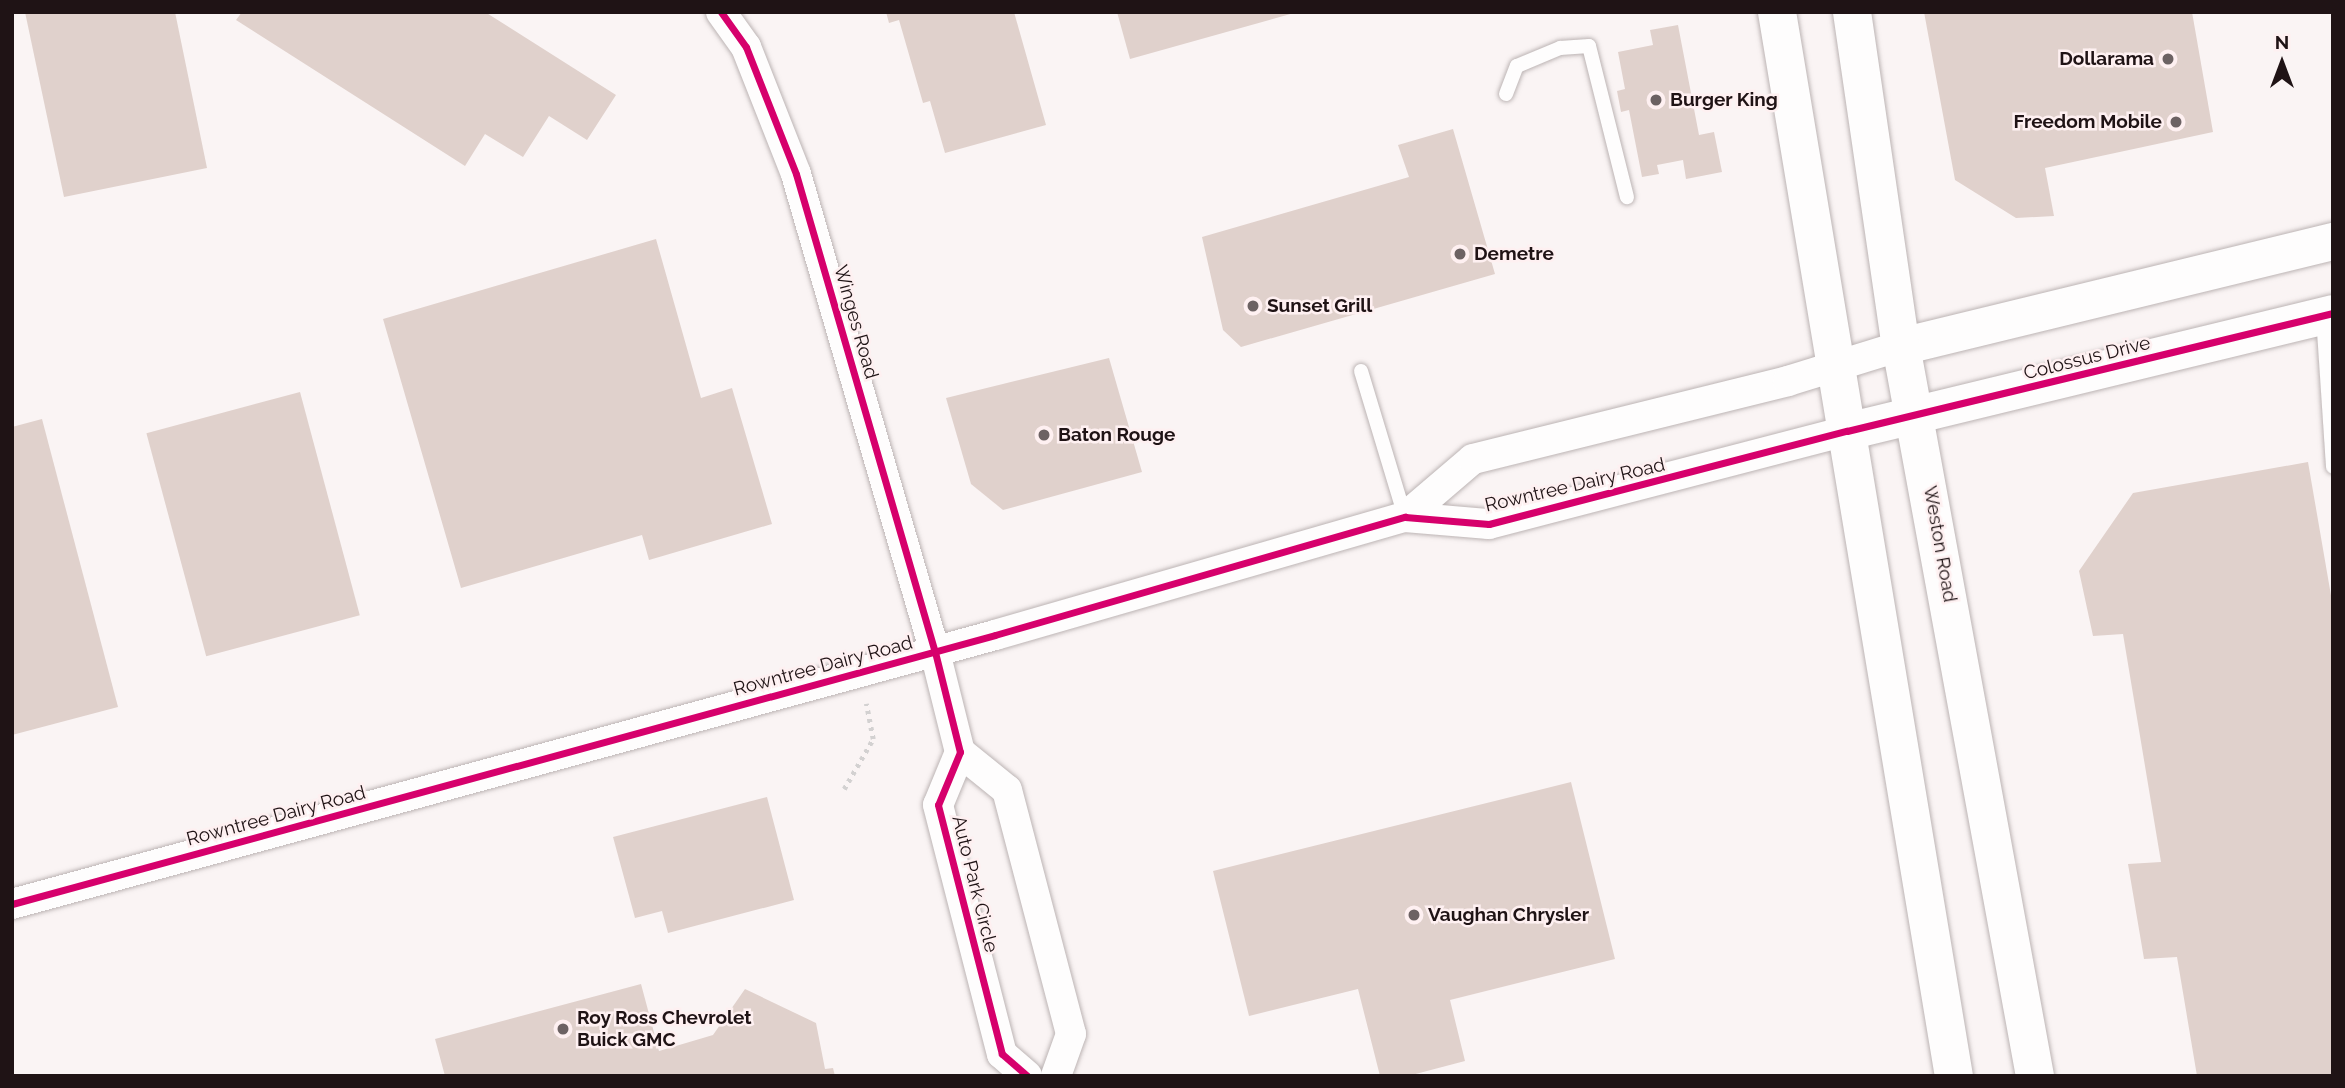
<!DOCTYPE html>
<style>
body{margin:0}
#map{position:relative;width:2345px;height:1088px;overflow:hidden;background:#faf4f4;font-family:Raleway,sans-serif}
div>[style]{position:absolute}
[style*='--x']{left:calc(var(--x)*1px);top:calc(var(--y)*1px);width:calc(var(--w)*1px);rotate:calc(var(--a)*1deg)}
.building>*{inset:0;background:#e0d1cc;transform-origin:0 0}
.path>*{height:4.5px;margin-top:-2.25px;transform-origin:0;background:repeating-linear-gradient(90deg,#d3d1d1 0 3.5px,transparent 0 8.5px)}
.roads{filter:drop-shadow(0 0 2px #bcb4b4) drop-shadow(0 0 2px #bcb4b4)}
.service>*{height:14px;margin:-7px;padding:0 7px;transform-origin:7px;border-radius:7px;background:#fefdfd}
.minor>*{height:30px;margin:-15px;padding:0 15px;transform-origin:15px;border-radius:15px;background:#fefdfd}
.tertiary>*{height:37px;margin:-18.5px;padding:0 18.5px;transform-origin:18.5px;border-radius:18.5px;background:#fefdfd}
.secondary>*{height:38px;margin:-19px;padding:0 19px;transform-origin:19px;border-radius:19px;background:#fefdfd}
.cycleway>*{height:7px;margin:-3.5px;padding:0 3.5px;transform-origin:3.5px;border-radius:3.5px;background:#d6006c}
.dots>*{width:19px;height:19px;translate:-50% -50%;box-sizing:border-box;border:4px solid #fef0f1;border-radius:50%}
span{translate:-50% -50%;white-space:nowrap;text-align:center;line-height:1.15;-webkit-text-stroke:5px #fef0f1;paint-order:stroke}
.poi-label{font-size:19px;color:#1f1315;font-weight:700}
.right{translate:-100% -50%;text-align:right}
.left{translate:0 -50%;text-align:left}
.street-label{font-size:19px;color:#1f1315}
.frame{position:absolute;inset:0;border:14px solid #1f1315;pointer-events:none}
.north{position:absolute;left:2247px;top:28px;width:70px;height:70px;-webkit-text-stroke:5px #fef0f1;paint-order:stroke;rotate:0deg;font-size:19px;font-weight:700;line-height:28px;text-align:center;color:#1f1315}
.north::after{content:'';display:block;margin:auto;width:24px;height:32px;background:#1f1315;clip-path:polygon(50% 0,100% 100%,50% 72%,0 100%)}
</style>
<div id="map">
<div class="building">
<div style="clip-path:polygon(25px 12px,175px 12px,207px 168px,64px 197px)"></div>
<div style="clip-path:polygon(242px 12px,485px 12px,616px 95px,587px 140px,549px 116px,523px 157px,485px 134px,465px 166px,236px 20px)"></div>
<div style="clip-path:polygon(886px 12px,1014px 12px,1046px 125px,945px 153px,930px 101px,923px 103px,899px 20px,889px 23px)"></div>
<div style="clip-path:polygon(1117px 12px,1294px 12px,1294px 13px,1130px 59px)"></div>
<div style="clip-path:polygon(1924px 12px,2192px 12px,2213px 132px,2045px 168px,2054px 216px,2016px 218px,1955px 180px)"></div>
<div style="clip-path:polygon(1678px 25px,1699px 135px,1714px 132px,1722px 172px,1686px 179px,1683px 160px,1657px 165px,1659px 174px,1642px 177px,1629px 110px,1621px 112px,1617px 91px,1625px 89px,1618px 52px,1653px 45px,1650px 30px)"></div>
<div style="clip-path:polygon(1453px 129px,1495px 274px,1241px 347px,1223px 330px,1202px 237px,1409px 177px,1398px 145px)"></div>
<div style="clip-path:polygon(656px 239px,701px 398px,732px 388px,772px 524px,649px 560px,642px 535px,461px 588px,383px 319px)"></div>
<div style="clip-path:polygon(1109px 358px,1142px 472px,1003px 510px,971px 484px,946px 398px)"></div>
<div style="left:300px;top:392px;width:231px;height:159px;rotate:75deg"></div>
<div style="clip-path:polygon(42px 419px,118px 707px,12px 735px,12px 427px)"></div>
<div style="clip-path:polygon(2308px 462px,2333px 607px,2333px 1076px,2197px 1076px,2177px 957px,2144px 959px,2128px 864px,2161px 862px,2123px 634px,2093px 636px,2079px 571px,2133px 493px)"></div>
<div style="clip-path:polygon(1571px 782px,1615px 959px,1450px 1000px,1465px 1061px,1408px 1076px,1380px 1076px,1358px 989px,1249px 1016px,1213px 871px)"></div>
<div style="clip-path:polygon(767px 797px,794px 900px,668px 933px,662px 911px,635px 918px,613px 837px)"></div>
<div style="clip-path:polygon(641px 984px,659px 1051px,713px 1035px,745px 989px,816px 1023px,825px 1069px,833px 1068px,835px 1076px,445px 1076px,435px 1039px)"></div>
</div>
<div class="path">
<div style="--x:844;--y:789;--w:58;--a:-59.9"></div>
<div style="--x:873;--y:739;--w:36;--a:-101"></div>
</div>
<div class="roads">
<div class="service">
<div style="--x:1506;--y:94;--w:30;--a:-69"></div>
<div style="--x:1517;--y:66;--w:47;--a:-22.7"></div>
<div style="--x:1560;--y:48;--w:29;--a:-4"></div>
<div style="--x:1589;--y:46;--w:156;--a:75.9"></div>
<div style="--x:2323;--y:316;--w:151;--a:86.2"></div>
<div style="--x:1361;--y:371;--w:152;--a:73.2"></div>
</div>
<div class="minor">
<div style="--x:721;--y:12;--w:43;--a:54.5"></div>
<div style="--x:746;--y:47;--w:136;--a:68.5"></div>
<div style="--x:796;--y:174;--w:498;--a:73.8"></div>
<div style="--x:935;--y:652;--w:103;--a:76"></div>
<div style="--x:960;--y:752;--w:57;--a:112.5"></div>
<div style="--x:938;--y:805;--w:257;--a:75.6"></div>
<div style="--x:1002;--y:1054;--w:33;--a:41"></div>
<div style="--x:1405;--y:517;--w:89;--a:-40.5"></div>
<div style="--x:1473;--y:459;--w:325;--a:-13.9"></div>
<div style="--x:1788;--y:381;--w:118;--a:-17.2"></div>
<div style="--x:960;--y:752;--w:60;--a:39"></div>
<div style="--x:1007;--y:790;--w:252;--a:75.3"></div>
<div style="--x:1071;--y:1034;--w:45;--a:109.7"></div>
<div style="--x:12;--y:904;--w:1019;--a:-15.3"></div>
<div style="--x:995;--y:635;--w:427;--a:-16.1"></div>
<div style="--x:1405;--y:517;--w:84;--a:4.8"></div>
<div style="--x:1489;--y:524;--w:370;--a:-14.6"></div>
</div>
<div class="tertiary">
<div style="--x:1901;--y:346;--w:445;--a:-13.7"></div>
<div style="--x:1847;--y:431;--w:500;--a:-13.65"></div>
</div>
<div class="secondary">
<div style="--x:1777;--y:12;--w:1079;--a:80.56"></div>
<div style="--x:1852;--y:12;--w:338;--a:81.7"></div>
<div style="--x:1901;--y:346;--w:742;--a:79.6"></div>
</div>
</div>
<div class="cycleway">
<div style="--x:721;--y:12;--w:43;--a:54.5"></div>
<div style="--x:746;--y:47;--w:136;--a:68.5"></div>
<div style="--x:796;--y:174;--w:498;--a:73.8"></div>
<div style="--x:935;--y:652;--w:103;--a:76"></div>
<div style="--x:960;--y:752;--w:57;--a:112.5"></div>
<div style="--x:938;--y:805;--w:257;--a:75.6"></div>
<div style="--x:1002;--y:1054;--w:33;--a:41"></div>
<div style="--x:12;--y:904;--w:1019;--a:-15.3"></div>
<div style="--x:995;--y:635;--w:427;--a:-16.1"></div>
<div style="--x:1405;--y:517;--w:84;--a:4.8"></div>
<div style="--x:1489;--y:524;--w:370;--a:-14.6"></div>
<div style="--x:1847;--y:431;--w:500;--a:-13.65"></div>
</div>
<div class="dots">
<div style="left:2168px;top:59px;background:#6c6263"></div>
<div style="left:1656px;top:100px;background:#6c6263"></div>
<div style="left:2176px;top:122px;background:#6c6263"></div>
<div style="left:1460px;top:254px;background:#6c6263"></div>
<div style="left:1253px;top:306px;background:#6c6263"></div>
<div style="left:1044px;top:435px;background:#6c6263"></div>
<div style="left:1414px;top:915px;background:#6c6263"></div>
<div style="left:563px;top:1029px;background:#6c6263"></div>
</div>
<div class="poi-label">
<span class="right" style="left:2154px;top:59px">Dollarama</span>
<span class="left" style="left:1670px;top:100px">Burger King</span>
<span class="right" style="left:2162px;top:122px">Freedom Mobile</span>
<span class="left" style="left:1474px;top:254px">Demetre</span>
<span class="left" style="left:1267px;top:306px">Sunset Grill</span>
<span class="left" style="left:1058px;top:435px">Baton Rouge</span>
<span class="left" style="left:1428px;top:915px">Vaughan Chrysler</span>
<span class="left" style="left:577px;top:1029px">Roy Ross Chevrolet<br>Buick GMC</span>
</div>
<div class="street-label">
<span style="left:856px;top:322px;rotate:74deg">Winges Road</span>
<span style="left:2087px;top:358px;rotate:-14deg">Colossus Drive</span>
<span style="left:1575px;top:485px;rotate:-13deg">Rowntree Dairy Road</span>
<span style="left:1940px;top:544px;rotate:80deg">Weston Road</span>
<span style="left:823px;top:666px;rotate:-15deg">Rowntree Dairy Road</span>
<span style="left:276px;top:816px;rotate:-15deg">Rowntree Dairy Road</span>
<span style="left:975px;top:884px;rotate:76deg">Auto Park Circle</span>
</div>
<div class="frame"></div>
<div class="north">N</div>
</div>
